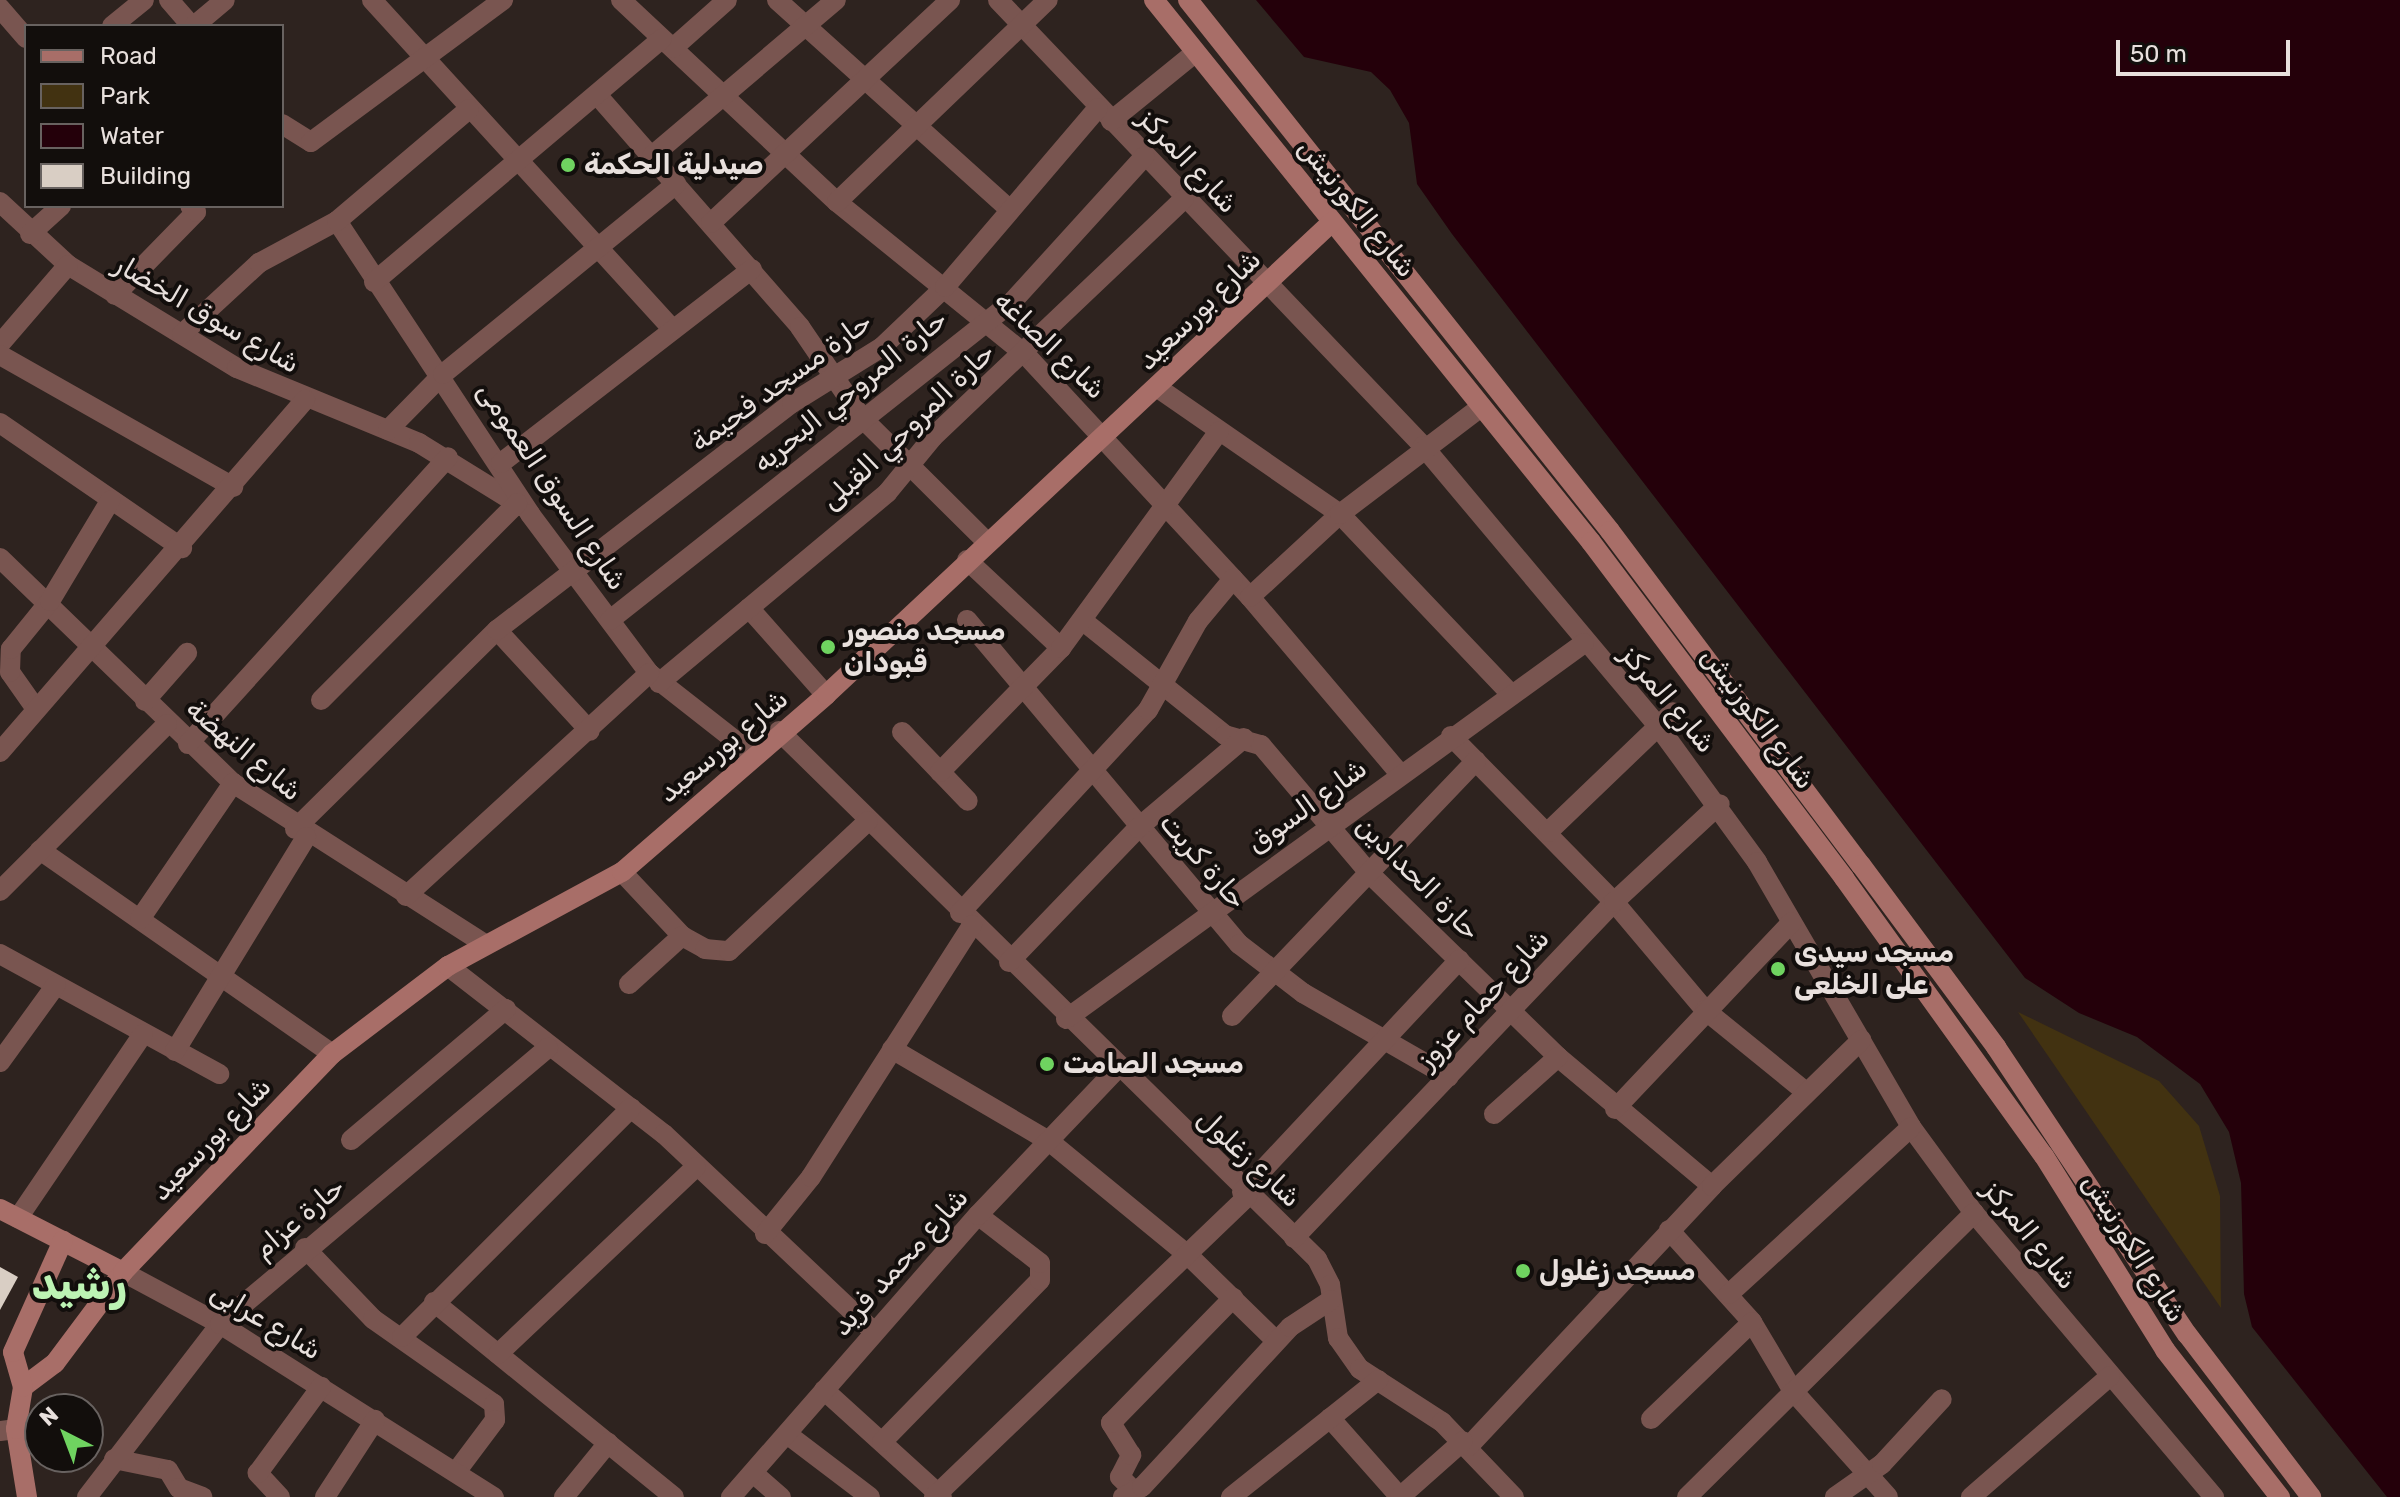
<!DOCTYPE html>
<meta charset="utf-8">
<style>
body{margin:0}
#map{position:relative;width:2400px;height:1497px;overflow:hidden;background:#2e231f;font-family:Rubik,"Noto Naskh Arabic",sans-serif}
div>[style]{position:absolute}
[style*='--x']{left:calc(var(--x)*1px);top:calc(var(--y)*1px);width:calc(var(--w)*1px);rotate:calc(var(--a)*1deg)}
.green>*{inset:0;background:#423211}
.water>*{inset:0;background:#24000a}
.building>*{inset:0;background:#d9cec4}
.street>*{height:20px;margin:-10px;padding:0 10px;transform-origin:10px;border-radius:10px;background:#795550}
.secondary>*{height:20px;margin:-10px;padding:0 10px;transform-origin:10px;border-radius:10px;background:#a86e68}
.dots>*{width:22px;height:22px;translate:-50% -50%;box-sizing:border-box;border:4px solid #120e0c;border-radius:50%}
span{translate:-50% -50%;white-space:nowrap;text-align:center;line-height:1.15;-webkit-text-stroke:8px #120e0c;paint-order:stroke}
.street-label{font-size:28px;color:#e8e0dd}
.poi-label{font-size:28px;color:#e8e0dd;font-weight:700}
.left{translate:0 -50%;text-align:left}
.town-label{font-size:44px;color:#bdf3b4;font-weight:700}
.legend{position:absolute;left:24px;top:24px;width:260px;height:184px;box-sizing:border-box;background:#120e0c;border:2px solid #686260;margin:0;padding:10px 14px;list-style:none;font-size:24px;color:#e8e0dd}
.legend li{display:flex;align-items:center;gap:16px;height:40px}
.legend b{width:40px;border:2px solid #686260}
.north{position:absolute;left:24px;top:1393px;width:80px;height:80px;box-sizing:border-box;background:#120e0c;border:2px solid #686260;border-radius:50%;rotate:318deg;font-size:22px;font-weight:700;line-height:32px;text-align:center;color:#e8e0dd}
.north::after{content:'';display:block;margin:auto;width:28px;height:36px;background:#6fd360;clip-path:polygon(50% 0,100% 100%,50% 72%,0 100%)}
.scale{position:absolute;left:2116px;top:40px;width:174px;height:36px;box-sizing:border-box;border:4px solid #e8e0dd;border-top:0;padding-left:10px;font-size:24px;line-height:28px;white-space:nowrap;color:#e8e0dd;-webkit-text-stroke:6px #120e0c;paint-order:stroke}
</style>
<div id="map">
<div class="green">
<div style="clip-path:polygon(2018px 1012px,2159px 1081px,2199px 1126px,2220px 1196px,2221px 1308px)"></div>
</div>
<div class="water">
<div style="clip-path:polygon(1256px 0,2400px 0,2400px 1497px,2387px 1497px,2252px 1327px,2244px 1294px,2241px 1183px,2229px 1132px,2200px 1084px,2137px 1037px,2079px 1013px,2025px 978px,1452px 234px,1417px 184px,1409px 123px,1390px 90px,1371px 72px,1304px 57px)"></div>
</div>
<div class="building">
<div style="clip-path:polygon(0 1267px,18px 1277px,0 1310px)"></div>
</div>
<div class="street">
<div style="--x:169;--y:0;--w:35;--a:49"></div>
<div style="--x:372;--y:0;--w:443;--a:47.6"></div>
<div style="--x:621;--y:0;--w:296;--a:43.1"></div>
<div style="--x:837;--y:202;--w:242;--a:39"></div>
<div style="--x:1025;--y:354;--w:331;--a:47.2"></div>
<div style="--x:1250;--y:597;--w:231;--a:49.7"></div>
<div style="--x:777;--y:0;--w:314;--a:42"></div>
<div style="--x:998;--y:0;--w:616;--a:46.38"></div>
<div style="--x:1423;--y:446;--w:366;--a:50"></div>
<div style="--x:1658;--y:726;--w:168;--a:53.9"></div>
<div style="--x:1757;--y:862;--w:306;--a:59.8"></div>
<div style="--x:1911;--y:1127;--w:107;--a:53.8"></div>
<div style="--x:1974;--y:1213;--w:372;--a:49.8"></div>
<div style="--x:0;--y:8;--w:40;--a:49"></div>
<div style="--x:112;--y:26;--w:41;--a:-39.1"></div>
<div style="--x:194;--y:26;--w:40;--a:-40"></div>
<div style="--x:673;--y:48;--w:72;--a:-41.6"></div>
<div style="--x:599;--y:97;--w:305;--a:48.8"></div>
<div style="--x:800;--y:327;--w:110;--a:55.7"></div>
<div style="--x:862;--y:418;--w:176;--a:44.8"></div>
<div style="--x:1111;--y:121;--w:109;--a:-39.1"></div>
<div style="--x:282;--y:124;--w:34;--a:32"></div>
<div style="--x:311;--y:142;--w:239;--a:-36.5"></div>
<div style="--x:652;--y:156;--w:241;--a:-40.3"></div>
<div style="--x:0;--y:202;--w:93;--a:42.8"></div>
<div style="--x:68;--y:265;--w:198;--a:31.4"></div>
<div style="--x:237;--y:368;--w:197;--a:22.4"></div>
<div style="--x:419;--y:443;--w:120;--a:31.7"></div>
<div style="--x:837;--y:202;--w:292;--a:-43.8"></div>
<div style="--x:337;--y:221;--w:351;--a:56.6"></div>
<div style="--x:530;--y:514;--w:199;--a:53.2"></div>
<div style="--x:649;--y:673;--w:130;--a:38.1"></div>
<div style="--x:711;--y:223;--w:327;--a:-43"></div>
<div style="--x:30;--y:234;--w:42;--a:-42.1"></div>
<div style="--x:374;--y:282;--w:377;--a:-40.2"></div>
<div style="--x:115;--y:295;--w:116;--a:-45.7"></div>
<div style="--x:196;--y:212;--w:8;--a:-135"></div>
<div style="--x:182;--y:334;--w:105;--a:-42.7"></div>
<div style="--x:259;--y:263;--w:89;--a:-28.3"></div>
<div style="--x:337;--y:221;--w:173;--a:-40.3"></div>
<div style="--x:0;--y:344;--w:104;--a:-49.3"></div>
<div style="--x:0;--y:355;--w:268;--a:29.5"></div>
<div style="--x:1158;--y:388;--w:221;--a:34.7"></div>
<div style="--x:1340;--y:514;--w:248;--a:46.5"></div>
<div style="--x:0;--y:423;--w:221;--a:34.5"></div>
<div style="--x:388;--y:430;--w:78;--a:-45.5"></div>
<div style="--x:443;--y:374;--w:301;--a:-39.2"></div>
<div style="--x:501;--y:463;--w:317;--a:-37.7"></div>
<div style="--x:0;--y:558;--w:324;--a:44"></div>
<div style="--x:233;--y:783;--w:299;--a:32.6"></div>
<div style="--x:967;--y:560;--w:129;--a:43.1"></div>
<div style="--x:1250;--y:597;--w:122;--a:-42.7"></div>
<div style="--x:1340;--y:514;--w:177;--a:-37.2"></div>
<div style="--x:749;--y:608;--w:116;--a:48.5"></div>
<div style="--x:610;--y:620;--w:513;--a:-38.35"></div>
<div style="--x:1012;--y:302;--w:197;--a:-47.7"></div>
<div style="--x:967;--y:620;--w:423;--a:50"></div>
<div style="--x:1239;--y:944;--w:81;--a:37.4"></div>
<div style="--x:1303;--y:993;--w:168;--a:29.9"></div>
<div style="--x:1082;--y:620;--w:184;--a:38.8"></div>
<div style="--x:1225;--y:735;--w:37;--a:16"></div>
<div style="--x:1261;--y:745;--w:169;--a:49.8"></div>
<div style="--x:1370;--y:874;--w:262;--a:44.2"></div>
<div style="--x:1558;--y:1057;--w:201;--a:40"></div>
<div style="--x:497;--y:630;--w:137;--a:47.4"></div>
<div style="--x:659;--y:683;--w:297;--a:-39.8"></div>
<div style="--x:887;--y:493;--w:72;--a:-50.6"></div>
<div style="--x:933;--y:437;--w:346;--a:-43.5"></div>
<div style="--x:321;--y:700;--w:278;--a:-45.1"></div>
<div style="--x:145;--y:701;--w:64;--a:-48.8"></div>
<div style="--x:36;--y:709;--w:45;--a:-125.1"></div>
<div style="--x:10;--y:672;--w:23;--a:-88"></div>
<div style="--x:11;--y:649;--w:62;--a:-50.9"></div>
<div style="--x:50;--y:601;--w:117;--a:-59"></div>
<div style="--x:779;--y:731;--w:754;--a:44.46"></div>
<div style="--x:1317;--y:1259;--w:29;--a:63"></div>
<div style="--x:1330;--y:1285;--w:54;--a:81.4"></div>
<div style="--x:1338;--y:1338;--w:38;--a:55"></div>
<div style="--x:1360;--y:1369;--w:98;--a:32.9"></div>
<div style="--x:1442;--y:1422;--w:104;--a:46.2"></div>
<div style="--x:902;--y:732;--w:95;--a:46.3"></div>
<div style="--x:1451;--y:736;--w:233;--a:45.5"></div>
<div style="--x:1614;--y:902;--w:141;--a:49.9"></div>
<div style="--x:1705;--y:1010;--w:130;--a:39.1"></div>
<div style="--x:188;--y:744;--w:387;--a:-47.8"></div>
<div style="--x:0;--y:752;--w:466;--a:-49.1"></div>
<div style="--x:940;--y:772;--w:173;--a:-45.7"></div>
<div style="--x:1061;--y:648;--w:268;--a:-53.9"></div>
<div style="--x:295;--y:829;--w:284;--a:-44.6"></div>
<div style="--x:497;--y:630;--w:372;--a:-37.6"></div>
<div style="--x:792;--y:403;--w:106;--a:-31.9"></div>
<div style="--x:882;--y:347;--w:87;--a:-43.6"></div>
<div style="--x:945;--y:287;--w:235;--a:-49.5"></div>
<div style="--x:1548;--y:832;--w:173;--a:-43.8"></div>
<div style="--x:40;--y:850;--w:356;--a:34.9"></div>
<div style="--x:622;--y:872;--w:88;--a:46.8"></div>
<div style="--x:682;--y:936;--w:26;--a:29"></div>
<div style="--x:705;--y:949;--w:24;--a:5"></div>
<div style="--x:729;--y:951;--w:190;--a:-43.1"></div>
<div style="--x:0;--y:891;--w:236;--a:-45"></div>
<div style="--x:406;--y:896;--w:330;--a:-42.5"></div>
<div style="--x:960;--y:913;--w:277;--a:-47.2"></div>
<div style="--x:1148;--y:710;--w:102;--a:-60.7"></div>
<div style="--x:1198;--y:621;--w:55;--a:-50.2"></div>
<div style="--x:140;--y:919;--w:165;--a:-55.6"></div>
<div style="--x:0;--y:954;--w:250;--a:28.7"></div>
<div style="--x:1009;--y:962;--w:186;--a:-46.1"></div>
<div style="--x:1138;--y:828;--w:139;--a:-40.3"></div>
<div style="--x:448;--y:966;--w:274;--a:37.9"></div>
<div style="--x:664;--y:1134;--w:289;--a:43.3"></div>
<div style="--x:629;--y:984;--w:72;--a:-42.2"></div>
<div style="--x:1232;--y:1016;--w:353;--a:-46.3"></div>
<div style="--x:1066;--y:1019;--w:640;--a:-35.97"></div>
<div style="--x:892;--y:1049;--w:182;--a:30.4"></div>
<div style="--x:1049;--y:1141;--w:180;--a:39.4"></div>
<div style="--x:1188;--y:1255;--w:123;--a:44.3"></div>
<div style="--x:175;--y:1051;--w:251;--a:-58.5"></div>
<div style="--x:0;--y:1062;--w:95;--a:-54"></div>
<div style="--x:1615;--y:1109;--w:257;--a:-46.6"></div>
<div style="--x:1494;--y:1114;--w:86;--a:-41.7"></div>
<div style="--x:351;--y:1140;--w:203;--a:-40.2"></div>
<div style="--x:1242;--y:1192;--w:318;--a:-46.9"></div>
<div style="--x:18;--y:1218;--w:222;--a:-55.8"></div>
<div style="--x:1669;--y:1230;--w:124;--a:47.9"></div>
<div style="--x:1752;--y:1322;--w:80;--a:59.3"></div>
<div style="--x:1793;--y:1391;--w:142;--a:48.1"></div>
<div style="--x:765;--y:1234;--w:73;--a:-51.1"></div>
<div style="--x:811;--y:1177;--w:299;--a:-57.4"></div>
<div style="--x:1294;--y:1238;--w:464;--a:-46.4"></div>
<div style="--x:1614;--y:902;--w:144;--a:-42.8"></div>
<div style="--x:305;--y:1248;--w:98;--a:46.2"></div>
<div style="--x:373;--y:1319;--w:148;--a:35.1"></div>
<div style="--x:494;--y:1404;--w:16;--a:86"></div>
<div style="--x:495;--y:1420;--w:65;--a:126.9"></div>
<div style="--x:123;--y:1272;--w:110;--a:28.2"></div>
<div style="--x:220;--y:1324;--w:324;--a:32.3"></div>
<div style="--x:1729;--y:1294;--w:247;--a:-42.5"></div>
<div style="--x:434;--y:1302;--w:309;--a:39.1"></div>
<div style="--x:402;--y:1337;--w:324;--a:-45"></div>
<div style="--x:498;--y:1354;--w:272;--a:-43.4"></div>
<div style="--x:824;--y:1390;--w:159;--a:42.2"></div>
<div style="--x:1330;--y:1418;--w:106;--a:48.5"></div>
<div style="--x:1651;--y:1419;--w:140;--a:-43.8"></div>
<div style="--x:0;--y:1431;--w:16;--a:-7"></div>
<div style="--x:787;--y:1434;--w:104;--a:37.2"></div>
<div style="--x:882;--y:1442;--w:226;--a:-45.7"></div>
<div style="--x:1040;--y:1280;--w:17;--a:-90"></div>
<div style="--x:1040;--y:1263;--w:78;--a:-142.3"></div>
<div style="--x:1469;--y:1446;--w:356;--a:-46.9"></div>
<div style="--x:1712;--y:1186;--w:209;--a:-44.4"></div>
<div style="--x:114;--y:1459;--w:55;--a:11.5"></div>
<div style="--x:168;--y:1470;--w:21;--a:59"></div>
<div style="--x:179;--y:1488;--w:25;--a:21"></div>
<div style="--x:753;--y:1473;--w:37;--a:41"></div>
<div style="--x:1134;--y:1491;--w:20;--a:-135"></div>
<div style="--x:1120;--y:1477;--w:25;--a:-63"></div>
<div style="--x:1131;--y:1455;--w:38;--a:-122"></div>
<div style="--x:1111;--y:1423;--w:175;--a:-45.7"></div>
<div style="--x:87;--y:1497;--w:218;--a:-52.4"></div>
<div style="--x:220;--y:1324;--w:429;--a:-40.1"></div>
<div style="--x:280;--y:1497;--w:33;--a:-133"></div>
<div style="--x:258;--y:1473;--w:107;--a:-53.8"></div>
<div style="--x:325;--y:1497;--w:92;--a:-57"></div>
<div style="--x:564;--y:1497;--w:70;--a:-50.8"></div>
<div style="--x:731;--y:1497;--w:375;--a:-48.8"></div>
<div style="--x:978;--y:1215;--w:202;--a:-46.4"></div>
<div style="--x:934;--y:1497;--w:434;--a:-43.8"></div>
<div style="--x:1123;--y:1497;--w:21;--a:-28"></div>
<div style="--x:1142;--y:1487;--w:218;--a:-47.2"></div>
<div style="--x:1290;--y:1327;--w:49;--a:-33.4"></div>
<div style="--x:1231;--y:1497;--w:188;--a:-38.5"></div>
<div style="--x:1400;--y:1497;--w:84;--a:-41.6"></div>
<div style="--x:1687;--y:1497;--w:404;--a:-44.7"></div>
<div style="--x:1835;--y:1497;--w:57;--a:-35.1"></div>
<div style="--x:1882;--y:1464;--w:88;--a:-47.3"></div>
<div style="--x:1971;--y:1497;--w:184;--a:-41"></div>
</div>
<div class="secondary">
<div style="--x:1154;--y:0;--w:696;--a:51.12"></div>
<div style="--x:1591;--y:542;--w:421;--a:53"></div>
<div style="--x:1844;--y:878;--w:342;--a:54.3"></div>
<div style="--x:2044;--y:1156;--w:229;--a:58"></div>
<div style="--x:2165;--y:1350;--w:187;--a:52"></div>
<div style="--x:1188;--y:0;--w:678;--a:51.52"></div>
<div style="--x:1610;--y:531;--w:418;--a:53.1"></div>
<div style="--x:1861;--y:865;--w:227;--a:53.4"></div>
<div style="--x:1996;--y:1047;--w:345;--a:56.4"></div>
<div style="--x:2187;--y:1334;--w:205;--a:52.7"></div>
<div style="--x:0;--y:1209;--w:138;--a:27.1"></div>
<div style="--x:23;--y:1387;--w:40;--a:-37"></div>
<div style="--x:55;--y:1363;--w:114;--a:-53.2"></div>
<div style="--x:123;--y:1272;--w:302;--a:-46.2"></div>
<div style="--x:332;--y:1054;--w:146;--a:-37.2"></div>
<div style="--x:448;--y:966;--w:198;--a:-28.4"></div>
<div style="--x:622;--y:872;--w:270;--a:-40.9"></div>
<div style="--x:826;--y:695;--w:693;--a:-43.07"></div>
<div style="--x:27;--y:1497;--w:69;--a:-99.2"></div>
<div style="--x:16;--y:1429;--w:43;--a:-80.5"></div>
<div style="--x:23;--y:1387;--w:36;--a:-106"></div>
<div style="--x:13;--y:1352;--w:122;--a:-65.8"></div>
</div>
<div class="dots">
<div style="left:568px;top:165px;background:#6fd360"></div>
<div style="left:828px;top:647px;background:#6fd360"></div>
<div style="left:1778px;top:969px;background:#6fd360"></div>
<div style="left:1047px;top:1064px;background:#6fd360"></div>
<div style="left:1523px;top:1271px;background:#6fd360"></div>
</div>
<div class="street-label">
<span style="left:1188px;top:161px;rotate:47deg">شارع المركز</span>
<span style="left:1357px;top:208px;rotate:51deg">شارع الكورنيش</span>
<span style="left:1199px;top:310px;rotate:-44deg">شارع بورسعيد</span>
<span style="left:207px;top:314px;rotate:30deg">شارع سوق الخضار</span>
<span style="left:1050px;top:345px;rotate:44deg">شارع الصاغه</span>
<span style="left:781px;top:382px;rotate:-36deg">حارة مسجد فحيمة</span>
<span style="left:850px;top:391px;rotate:-39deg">حارة المروحي البحريه</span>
<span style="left:908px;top:427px;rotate:-44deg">حارة المروحي القبلى</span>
<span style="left:552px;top:486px;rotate:56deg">شارع السوق العمومى</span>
<span style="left:1668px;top:699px;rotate:50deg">شارع المركز</span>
<span style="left:1758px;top:718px;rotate:53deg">شارع الكورنيش</span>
<span style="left:723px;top:746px;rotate:-40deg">شارع بورسعيد</span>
<span style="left:244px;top:750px;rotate:40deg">شارع النهضة</span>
<span style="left:1307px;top:806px;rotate:-36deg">شارع السوق</span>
<span style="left:1203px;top:861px;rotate:49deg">حارة كريت</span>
<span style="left:1418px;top:878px;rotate:45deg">حارة الحدادين</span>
<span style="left:1483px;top:999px;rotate:-47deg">شارع حمام عزوز</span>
<span style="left:211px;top:1139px;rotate:-46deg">شارع بورسعيد</span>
<span style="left:1249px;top:1158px;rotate:43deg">شارع زغلول</span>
<span style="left:299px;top:1218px;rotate:-40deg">حارة عزام</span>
<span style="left:2030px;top:1235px;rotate:51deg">شارع المركز</span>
<span style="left:2134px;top:1248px;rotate:58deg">شارع الكورنيش</span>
<span style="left:900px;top:1262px;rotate:-48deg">شارع محمد فريد</span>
<span style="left:266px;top:1321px;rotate:31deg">شارع عرابى</span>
</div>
<div class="poi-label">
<span class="left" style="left:584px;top:165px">صيدلية الحكمة</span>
<span class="left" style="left:844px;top:647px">مسجد منصور<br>قبودان</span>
<span class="left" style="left:1794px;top:969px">مسجد سيدى<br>على الخلعى</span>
<span class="left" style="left:1063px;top:1064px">مسجد الصامت</span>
<span class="left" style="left:1539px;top:1271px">مسجد زغلول</span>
</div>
<div class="town-label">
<span style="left:79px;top:1284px">رشيد</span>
</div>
<ul class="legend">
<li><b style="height:10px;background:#a86e68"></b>Road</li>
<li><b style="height:22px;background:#423211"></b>Park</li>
<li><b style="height:22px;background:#24000a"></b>Water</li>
<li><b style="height:22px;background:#d9cec4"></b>Building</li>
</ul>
<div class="north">N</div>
<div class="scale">50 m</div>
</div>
